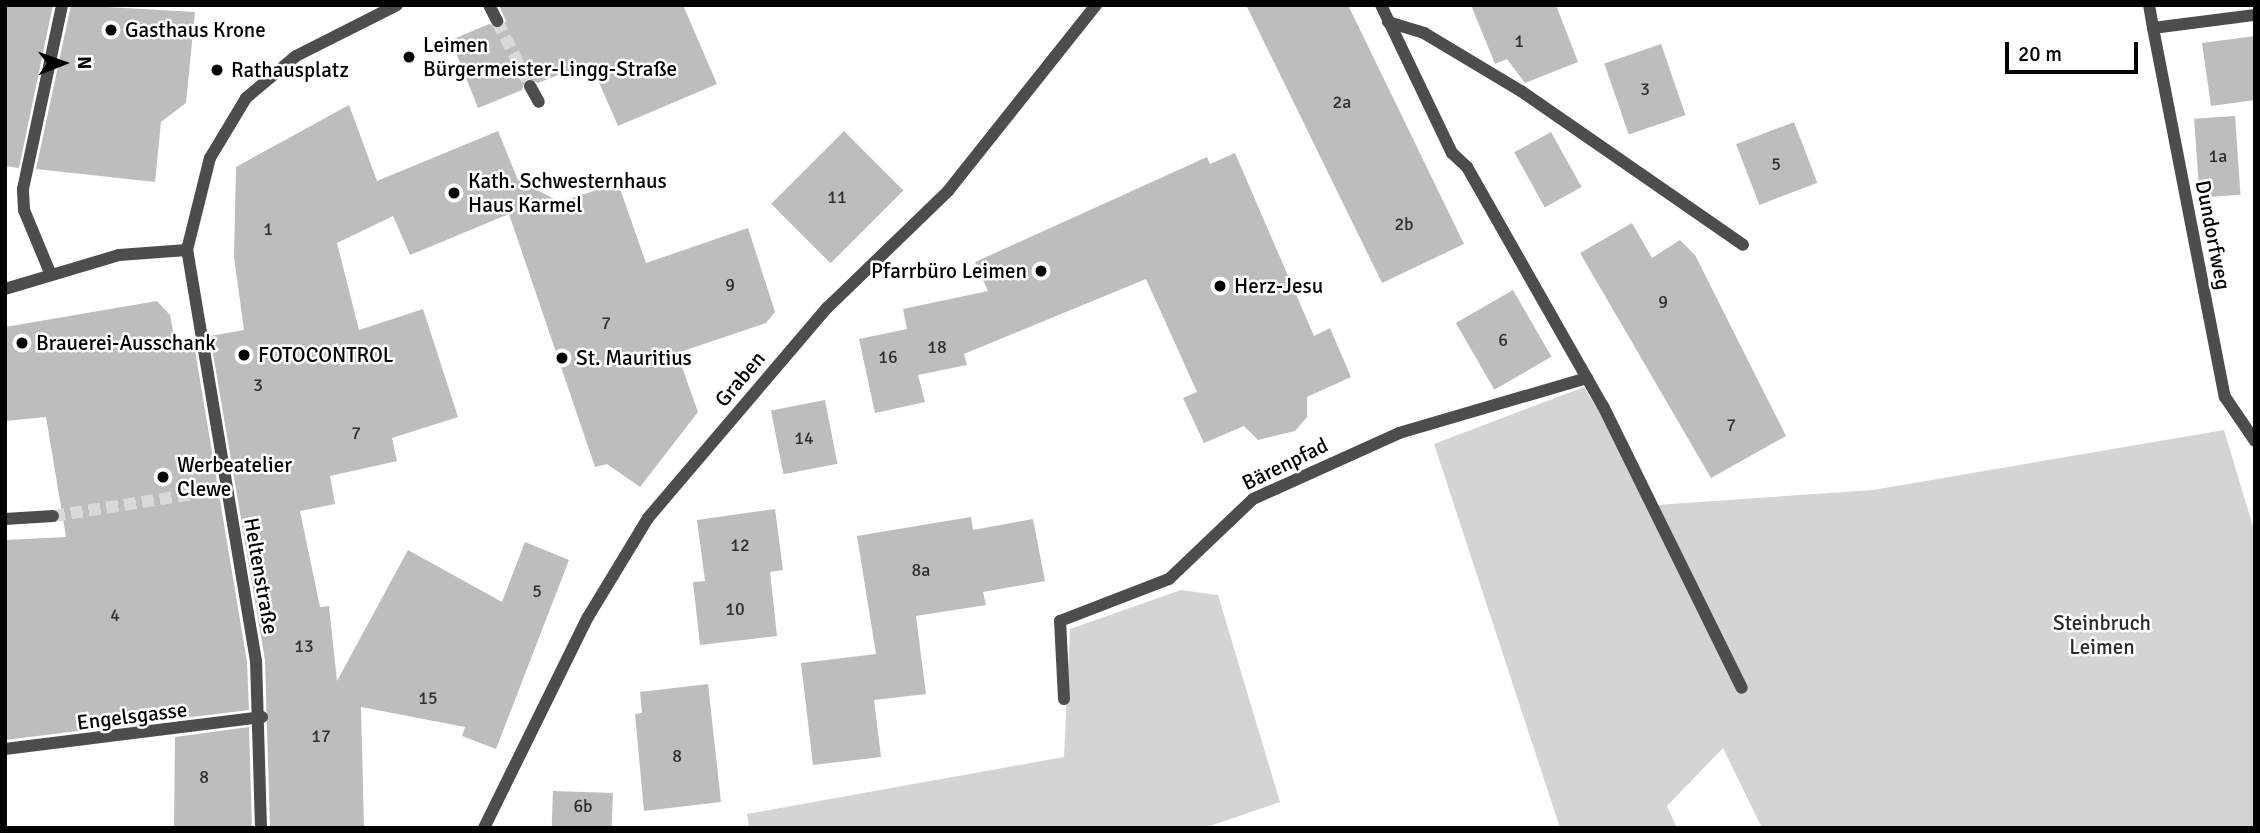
<!DOCTYPE html>
<meta charset="utf-8">
<style>
body{margin:0}
#map{position:relative;width:2260px;height:833px;overflow:hidden;background:#fff;font-family:Signika,sans-serif}
div>[style]{position:absolute}
[style*='--x']{left:calc(var(--x)*1px);top:calc(var(--y)*1px);width:calc(var(--w)*1px);rotate:calc(var(--a)*1deg)}
.green>*{inset:0;background:#d4d4d4}
.building>*{inset:0;background:#bdbdbd;transform-origin:0 0}
.minor-tunnel>*{height:12px;margin-top:-6px;transform-origin:0;background:repeating-linear-gradient(90deg,#d9d9d9 0 12px,transparent 0 18px)}
.minor>*{height:12px;margin:-6px;padding:0 6px;transform-origin:6px;border-radius:6px;background:#4d4d4d}
.dots>*{width:19px;height:19px;translate:-50% -50%;box-sizing:border-box;border:4px solid #fff;border-radius:50%}
span{translate:-50% -50%;white-space:nowrap;text-align:center;line-height:1.15;-webkit-text-stroke:5px #fff;paint-order:stroke}
.number-label{font-size:18px;color:#2f2f2f}
.number-label span{-webkit-text-stroke-width:0}
.poi-label{font-size:21px;color:#000}
.left{translate:0 -50%;text-align:left}
.right{translate:-100% -50%;text-align:right}
.street-label{font-size:21px;color:#000}
.park-label{font-size:21px;color:#2b2b2b}
.frame{position:absolute;inset:0;border:7px solid #000;pointer-events:none}
.north{position:absolute;left:28px;top:28px;width:70px;height:70px;-webkit-text-stroke:5px #fff;paint-order:stroke;rotate:89deg;font-size:19px;font-weight:700;line-height:28px;text-align:center;color:#000}
.north::after{content:'';display:block;margin:auto;width:24px;height:32px;background:#000;clip-path:polygon(50% 0,100% 100%,50% 72%,0 100%)}
.scale{position:absolute;left:2005px;top:42px;width:133px;height:32px;box-sizing:border-box;border:4px solid #000;border-top:0;padding-left:9px;font-size:21px;line-height:24px;white-space:nowrap;color:#000;-webkit-text-stroke:5px #fff;paint-order:stroke}
</style>
<div id="map">
<div class="green">
<div style="clip-path:polygon(1584px 387px,1656px 505px,1873px 490px,2224px 430px,2255px 533px,2255px 828px,1762px 828px,1723px 748px,1667px 806px,1677px 828px,1560px 828px,1434px 444px)"></div>
<div style="clip-path:polygon(1181px 590px,1218px 595px,1280px 802px,1204px 828px,749px 828px,747px 814px,1064px 757px,1070px 629px)"></div>
</div>
<div class="building">
<div style="clip-path:polygon(5px 5px,53px 5px,19px 168px,5px 166px)"></div>
<div style="clip-path:polygon(71px 5px,195px 12px,186px 103px,161px 122px,155px 182px,36px 169px)"></div>
<div style="clip-path:polygon(499px 5px,683px 5px,717px 84px,618px 126px,590px 62px,538px 83px,526px 78px,522px 90px,478px 108px,451px 40px,489px 24px,501px 28px,506px 21px)"></div>
<div style="clip-path:polygon(1246px 5px,1348px 5px,1464px 244px,1382px 283px)"></div>
<div style="clip-path:polygon(1471px 5px,1556px 5px,1578px 62px,1525px 83px,1507px 59px,1495px 64px)"></div>
<div style="clip-path:polygon(2255px 36px,2255px 100px,2211px 106px,2202px 43px)"></div>
<div style="left:1661px;top:44px;width:75px;height:60px;rotate:71deg"></div>
<div style="clip-path:polygon(349px 105px,377px 181px,498px 131px,518px 180px,560px 202px,618px 183px,646px 263px,748px 228px,775px 312px,766px 323px,677px 353px,698px 412px,640px 487px,607px 464px,595px 467px,509px 214px,410px 255px,393px 216px,337px 243px,359px 330px,423px 309px,458px 417px,392px 438px,397px 461px,330px 476px,335px 504px,300px 511px,320px 607px,329px 606px,337px 681px,408px 550px,502px 602px,525px 542px,569px 560px,496px 749px,462px 736px,465px 727px,361px 707px,364px 828px,270px 828px,265px 660px,210px 336px,244px 330px,234px 257px,236px 167px)"></div>
<div style="left:2235px;top:116px;width:79px;height:41px;rotate:86deg"></div>
<div style="left:1794px;top:122px;width:65px;height:62px;rotate:69deg"></div>
<div style="left:844px;top:131px;width:84px;height:103px;rotate:45deg"></div>
<div style="left:1551px;top:132px;width:63px;height:42px;rotate:61deg"></div>
<div style="clip-path:polygon(1235px 153px,1314px 336px,1330px 328px,1351px 377px,1307px 397px,1307px 417px,1295px 431px,1258px 440px,1244px 426px,1204px 443px,1183px 398px,1197px 392px,1146px 279px,964px 354px,967px 365px,918px 375px,925px 402px,875px 413px,859px 339px,907px 329px,903px 309px,988px 291px,975px 262px,1207px 157px,1210px 164px)"></div>
<div style="clip-path:polygon(1632px 223px,1652px 258px,1680px 240px,1695px 255px,1786px 436px,1711px 478px,1580px 253px)"></div>
<div style="left:1513px;top:290px;width:77px;height:66px;rotate:60deg"></div>
<div style="clip-path:polygon(157px 301px,170px 315px,175px 341px,193px 338px,247px 662px,249px 710px,5px 740px,5px 540px,66px 537px,46px 417px,5px 421px,5px 327px)"></div>
<div style="left:825px;top:400px;width:65px;height:55px;rotate:79deg"></div>
<div style="clip-path:polygon(775px 509px,783px 570px,770px 572px,777px 636px,700px 645px,693px 582px,705px 581px,697px 520px)"></div>
<div style="clip-path:polygon(971px 517px,973px 530px,1033px 519px,1045px 581px,983px 592px,986px 605px,916px 616px,926px 694px,874px 700px,881px 757px,813px 765px,801px 663px,876px 654px,857px 536px)"></div>
<div style="clip-path:polygon(708px 684px,721px 802px,644px 811px,635px 714px,642px 713px,640px 692px)"></div>
<div style="clip-path:polygon(249px 727px,252px 828px,174px 828px,175px 737px)"></div>
<div style="left:553px;top:791px;width:60px;height:37px;rotate:2deg"></div>
</div>
<div class="minor-tunnel">
<div style="--x:497;--y:21;--w:73;--a:63.1"></div>
<div style="--x:53;--y:516;--w:175;--a:-8.9"></div>
</div>
<div class="minor">
<div style="--x:489;--y:5;--w:18;--a:63"></div>
<div style="--x:1381;--y:5;--w:164;--a:64.4"></div>
<div style="--x:1452;--y:153;--w:21;--a:43"></div>
<div style="--x:1467;--y:167;--w:275;--a:60.4"></div>
<div style="--x:1603;--y:406;--w:314;--a:63.8"></div>
<div style="--x:2149;--y:5;--w:23;--a:80"></div>
<div style="--x:2153;--y:28;--w:103;--a:-7.3"></div>
<div style="--x:1388;--y:22;--w:38;--a:17"></div>
<div style="--x:1424;--y:33;--w:113;--a:30.9"></div>
<div style="--x:1521;--y:91;--w:270;--a:34.7"></div>
<div style="--x:2153;--y:28;--w:376;--a:79"></div>
<div style="--x:2225;--y:397;--w:53;--a:55.7"></div>
<div style="--x:530;--y:86;--w:18;--a:61"></div>
<div style="--x:51;--y:275;--w:70;--a:-112.6"></div>
<div style="--x:24;--y:210;--w:21;--a:-93"></div>
<div style="--x:23;--y:189;--w:188;--a:-78"></div>
<div style="--x:5;--y:289;--w:119;--a:-16.6"></div>
<div style="--x:119;--y:255;--w:68;--a:-4.2"></div>
<div style="--x:5;--y:519;--w:48;--a:-3.6"></div>
<div style="--x:1064;--y:699;--w:78;--a:-92.9"></div>
<div style="--x:1060;--y:621;--w:117;--a:-21.1"></div>
<div style="--x:1169;--y:579;--w:116;--a:-43.6"></div>
<div style="--x:1253;--y:499;--w:160;--a:-24.3"></div>
<div style="--x:1399;--y:433;--w:196;--a:-16.3"></div>
<div style="--x:5;--y:749;--w:259;--a:-7.1"></div>
<div style="--x:261;--y:828;--w:167;--a:-91.7"></div>
<div style="--x:256;--y:661;--w:417;--a:-99.5"></div>
<div style="--x:187;--y:250;--w:95;--a:-76"></div>
<div style="--x:210;--y:158;--w:70;--a:-59"></div>
<div style="--x:246;--y:98;--w:65;--a:-40"></div>
<div style="--x:296;--y:56;--w:113;--a:-26.8"></div>
<div style="--x:484;--y:828;--w:235;--a:-63.8"></div>
<div style="--x:588;--y:617;--w:116;--a:-58.8"></div>
<div style="--x:648;--y:518;--w:276;--a:-49.6"></div>
<div style="--x:827;--y:308;--w:168;--a:-44"></div>
<div style="--x:948;--y:191;--w:238;--a:-51.5"></div>
</div>
<div class="dots">
<div style="left:111px;top:30px;background:#000"></div>
<div style="left:409px;top:57px;background:#000"></div>
<div style="left:217px;top:70px;background:#000"></div>
<div style="left:454px;top:193px;background:#000"></div>
<div style="left:1041px;top:271px;background:#000"></div>
<div style="left:1220px;top:286px;background:#000"></div>
<div style="left:22px;top:343px;background:#000"></div>
<div style="left:244px;top:355px;background:#000"></div>
<div style="left:562px;top:358px;background:#000"></div>
<div style="left:163px;top:477px;background:#000"></div>
</div>
<div class="number-label">
<span style="left:1519px;top:41px">1</span>
<span style="left:1645px;top:89px">3</span>
<span style="left:1342px;top:102px">2a</span>
<span style="left:2218px;top:156px">1a</span>
<span style="left:1776px;top:164px">5</span>
<span style="left:837px;top:197px">11</span>
<span style="left:1404px;top:224px">2b</span>
<span style="left:268px;top:229px">1</span>
<span style="left:730px;top:285px">9</span>
<span style="left:1663px;top:302px">9</span>
<span style="left:606px;top:323px">7</span>
<span style="left:1503px;top:340px">6</span>
<span style="left:937px;top:347px">18</span>
<span style="left:888px;top:357px">16</span>
<span style="left:258px;top:385px">3</span>
<span style="left:1731px;top:425px">7</span>
<span style="left:356px;top:433px">7</span>
<span style="left:804px;top:438px">14</span>
<span style="left:740px;top:545px">12</span>
<span style="left:921px;top:570px">8a</span>
<span style="left:537px;top:591px">5</span>
<span style="left:735px;top:609px">10</span>
<span style="left:115px;top:615px">4</span>
<span style="left:304px;top:646px">13</span>
<span style="left:428px;top:698px">15</span>
<span style="left:321px;top:736px">17</span>
<span style="left:677px;top:756px">8</span>
<span style="left:204px;top:777px">8</span>
<span style="left:583px;top:806px">6b</span>
</div>
<div class="poi-label">
<span class="left" style="left:125px;top:30px">Gasthaus Krone</span>
<span class="left" style="left:423px;top:57px">Leimen<br>Bürgermeister-Lingg-Straße</span>
<span class="left" style="left:231px;top:70px">Rathausplatz</span>
<span class="left" style="left:468px;top:193px">Kath. Schwesternhaus<br>Haus Karmel</span>
<span class="right" style="left:1027px;top:271px">Pfarrbüro Leimen</span>
<span class="left" style="left:1234px;top:286px">Herz-Jesu</span>
<span class="left" style="left:36px;top:343px">Brauerei-Ausschank</span>
<span class="left" style="left:258px;top:355px">FOTOCONTROL</span>
<span class="left" style="left:576px;top:358px">St. Mauritius</span>
<span class="left" style="left:177px;top:477px">Werbeatelier<br>Clewe</span>
</div>
<div class="street-label">
<span style="left:2213px;top:235px;rotate:79deg">Dundorfweg</span>
<span style="left:740px;top:379px;rotate:-50deg">Graben</span>
<span style="left:1285px;top:464px;rotate:-26deg">Bärenpfad</span>
<span style="left:261px;top:576px;rotate:80deg">Heltenstraße</span>
<span style="left:132px;top:716px;rotate:-7deg">Engelsgasse</span>
</div>
<div class="park-label">
<span style="left:2102px;top:635px">Steinbruch<br>Leimen</span>
</div>
<div class="frame"></div>
<div class="north">N</div>
<div class="scale">20 m</div>
</div>
